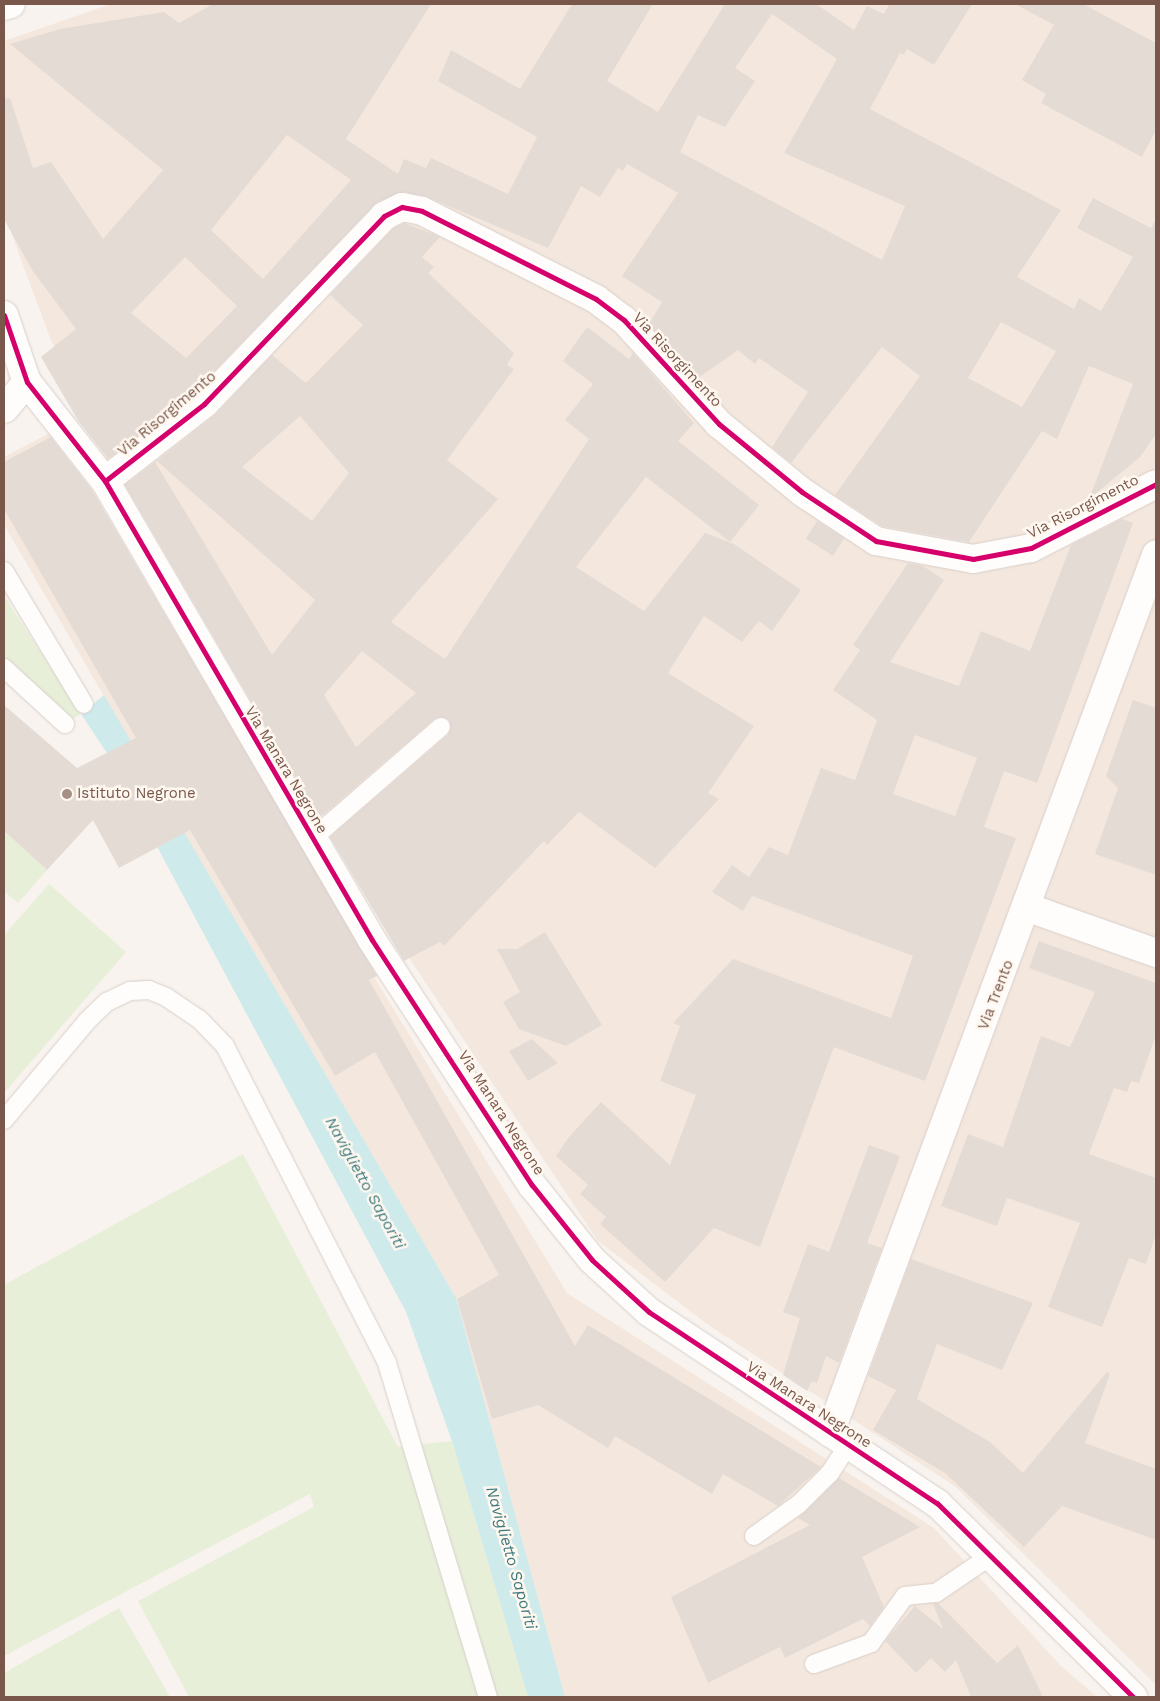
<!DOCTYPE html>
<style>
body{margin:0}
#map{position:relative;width:1160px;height:1701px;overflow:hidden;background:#f8f3ee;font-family:"Work Sans",sans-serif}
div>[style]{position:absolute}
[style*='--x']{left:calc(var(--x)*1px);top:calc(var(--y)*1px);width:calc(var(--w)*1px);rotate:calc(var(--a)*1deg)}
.residential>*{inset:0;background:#f4e8de}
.green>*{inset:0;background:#e7efd8}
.water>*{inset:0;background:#ceeaea}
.building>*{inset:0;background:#e5dbd5;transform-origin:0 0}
.roads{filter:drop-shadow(0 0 1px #d8cfca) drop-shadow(0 0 1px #d8cfca)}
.service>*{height:18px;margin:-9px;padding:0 9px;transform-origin:9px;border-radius:9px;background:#fefdfc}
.minor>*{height:28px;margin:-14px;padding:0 14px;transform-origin:14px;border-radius:14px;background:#fefdfc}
.tertiary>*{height:28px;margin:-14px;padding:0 14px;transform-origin:14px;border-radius:14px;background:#fefdfc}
.cycleway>*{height:5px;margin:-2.5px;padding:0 2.5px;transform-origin:2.5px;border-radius:2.5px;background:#d6006c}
.dots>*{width:14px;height:14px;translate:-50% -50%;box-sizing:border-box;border:2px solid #fff8f0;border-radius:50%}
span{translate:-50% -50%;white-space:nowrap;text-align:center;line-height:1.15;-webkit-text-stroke:5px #fff8f0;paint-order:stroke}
.street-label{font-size:15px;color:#79574b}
.poi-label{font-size:15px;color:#79574b}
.left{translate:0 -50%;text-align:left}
.water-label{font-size:16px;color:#3e7a7e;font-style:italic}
.frame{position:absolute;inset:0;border:5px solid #79574b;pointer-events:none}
</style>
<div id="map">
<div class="residential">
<div style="clip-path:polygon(111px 4px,1156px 4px,1156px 1685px,956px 1487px,707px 1324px,598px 1241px,413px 964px,121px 478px,50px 338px,4px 213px,4px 41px)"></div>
<div style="clip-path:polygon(50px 433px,188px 672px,567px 1293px,934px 1528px,1061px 1666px,1097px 1697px,565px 1697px,456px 1298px,4px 525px,4px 457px)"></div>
</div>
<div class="green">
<div style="clip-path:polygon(4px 596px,81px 714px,73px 719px,4px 656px)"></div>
<div style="clip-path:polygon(4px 831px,47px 870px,18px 903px,4px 891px)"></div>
<div style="clip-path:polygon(49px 884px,126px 952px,4px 1093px,4px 935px)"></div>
<div style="clip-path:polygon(243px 1154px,398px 1447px,452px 1441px,528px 1697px,189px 1697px,138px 1601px,314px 1507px,310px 1494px,4px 1656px,4px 1285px)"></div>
<div style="clip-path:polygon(119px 1608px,170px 1697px,4px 1697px,4px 1673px)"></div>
</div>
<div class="water">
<div style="clip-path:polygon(104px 695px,456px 1298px,565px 1697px,528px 1697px,452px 1441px,406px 1312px,107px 753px,81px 714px)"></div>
</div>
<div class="building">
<div style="clip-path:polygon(evenodd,213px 4px,431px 4px,346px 139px,398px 174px,404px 159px,426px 168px,431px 158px,508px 194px,537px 137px,438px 81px,451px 50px,520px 89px,572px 4px,653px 4px,607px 81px,658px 112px,725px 4px,816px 4px,854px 30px,867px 6px,884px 14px,889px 4px,972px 4px,934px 65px,907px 49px,904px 55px,900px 53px,870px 109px,1061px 210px,1017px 277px,1074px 309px,1079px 298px,1101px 311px,1133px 257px,1077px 228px,1093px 198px,1151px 228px,1156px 219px,1156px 434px,1140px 457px,1089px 499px,1133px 384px,1089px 366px,1057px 439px,1042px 431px,969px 542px,882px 526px,835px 495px,920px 376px,882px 347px,791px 463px,772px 447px,808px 392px,759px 358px,755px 364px,738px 350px,698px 378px,649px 324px,662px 302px,622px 276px,678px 193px,627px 164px,623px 171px,618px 168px,600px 197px,581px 186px,548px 248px,425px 196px,404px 192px,377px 202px,194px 392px,108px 459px,79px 422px,41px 357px,76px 329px,32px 270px,4px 219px,4px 99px,10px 98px,33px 168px,51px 162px,103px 239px,163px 170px,10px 44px,60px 29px,164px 12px,179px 23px,213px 4px,772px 14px,837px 59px,784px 153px,905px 206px,882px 260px,680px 152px,698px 115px,725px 127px,755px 81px,735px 68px,772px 14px,213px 4px,287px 135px,351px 180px,263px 279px,211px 230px,287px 135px,213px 4px,185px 257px,237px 306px,186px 358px,131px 313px,185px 257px,213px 4px,1001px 322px,1056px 351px,1022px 407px,968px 378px,1001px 322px)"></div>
<div style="clip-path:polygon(1015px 4px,1083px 4px,1156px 43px,1156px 130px,1142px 157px,1041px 103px,1046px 94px,1022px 80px,1054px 25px)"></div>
<div style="clip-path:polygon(evenodd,404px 223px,440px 237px,422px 257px,434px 267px,428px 273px,514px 353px,507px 365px,514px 369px,447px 460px,498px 499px,391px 622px,445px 659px,589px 439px,565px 420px,593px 384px,563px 361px,587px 327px,629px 359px,633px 353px,694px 423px,678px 441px,759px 505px,730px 542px,646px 477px,576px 567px,644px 611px,705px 533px,734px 544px,801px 590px,772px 631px,759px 621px,742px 642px,704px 616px,668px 673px,754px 726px,708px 793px,719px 799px,655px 868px,579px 812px,547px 845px,544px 841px,444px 946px,440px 942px,404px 961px,330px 837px,448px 735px,449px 720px,434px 719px,319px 818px,125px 485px,155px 462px,272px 655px,315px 600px,157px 461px,215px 415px,272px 355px,306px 383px,363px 325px,330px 295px,393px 229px,404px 223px,300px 416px,349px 473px,312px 521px,242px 467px,300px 416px,404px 223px,362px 651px,416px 693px,356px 747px,324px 695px,362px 651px)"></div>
<div style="clip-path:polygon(51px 437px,92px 490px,377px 976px,369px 980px,575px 1346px,588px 1325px,821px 1467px,778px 1506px,723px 1474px,712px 1494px,615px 1436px,608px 1448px,538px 1405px,492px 1419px,457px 1299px,499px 1275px,375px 1052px,335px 1076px,190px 830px,119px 868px,93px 820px,47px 870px,4px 831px,4px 705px,77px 768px,136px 738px,4px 509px,4px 462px)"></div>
<div style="clip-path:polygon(evenodd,1122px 519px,1133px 523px,1037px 783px,1004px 771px,984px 827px,1016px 838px,925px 1081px,834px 1047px,760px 1247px,714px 1228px,665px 1282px,600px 1224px,606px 1217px,580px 1194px,588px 1185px,556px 1156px,569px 1137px,601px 1102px,670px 1165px,696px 1095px,660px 1081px,680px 1026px,673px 1023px,733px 959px,891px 1018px,913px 956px,752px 896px,743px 911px,712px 892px,732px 865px,749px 877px,769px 847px,788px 855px,821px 768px,855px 780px,877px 720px,833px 690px,860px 650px,853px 645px,908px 563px,923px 566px,944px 580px,890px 662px,959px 686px,981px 631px,1030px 651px,1071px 545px,1122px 519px,915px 735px,977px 758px,955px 816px,893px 794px,915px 735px)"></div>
<div style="left:817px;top:521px;width:32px;height:21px;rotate:32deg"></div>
<div style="clip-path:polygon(1133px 700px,1156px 708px,1156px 875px,1095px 854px,1118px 788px,1106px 776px)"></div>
<div style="clip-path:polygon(545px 932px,602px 1025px,566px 1046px,519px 1029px,503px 1002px,520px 992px,497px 949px,517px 949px)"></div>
<div style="clip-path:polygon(1039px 941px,1156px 983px,1156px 1035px,1139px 1083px,1131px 1081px,1127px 1092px,1114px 1088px,1089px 1154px,1156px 1178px,1156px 1234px,1146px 1264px,1129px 1258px,1102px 1327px,1048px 1307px,1080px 1223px,1007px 1198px,997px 1226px,941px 1206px,968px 1134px,1003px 1147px,1041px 1036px,1070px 1047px,1095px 992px,1029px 968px)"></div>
<div style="clip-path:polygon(532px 1039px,558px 1063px,528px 1081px,509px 1051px)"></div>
<div style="clip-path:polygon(869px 1145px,900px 1156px,867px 1243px,882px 1248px,839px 1363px,826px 1356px,817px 1383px,812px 1381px,807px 1391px,783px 1375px,800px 1318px,783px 1312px,808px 1244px,829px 1252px)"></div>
<div style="clip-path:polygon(911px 1259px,1033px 1303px,1002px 1370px,937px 1344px,917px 1399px,990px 1442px,1023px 1473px,1107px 1372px,1110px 1374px,1085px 1443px,1156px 1469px,1156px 1540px,1062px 1506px,1024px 1547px,945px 1473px,873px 1430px,896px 1390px,868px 1376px)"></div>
<div style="clip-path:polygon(839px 1478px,920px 1527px,862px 1557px,884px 1607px,870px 1626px,863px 1619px,785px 1658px,780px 1647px,708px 1683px,671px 1597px,810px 1525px,798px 1518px)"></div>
<div style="clip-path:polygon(938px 1603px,997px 1663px,1018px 1645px,1043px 1697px,971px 1697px,956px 1660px,945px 1672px,931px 1658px,916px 1673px,885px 1641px,915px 1606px,943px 1629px,933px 1604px)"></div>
</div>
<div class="roads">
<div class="service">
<div style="--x:4;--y:571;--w:155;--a:59"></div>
<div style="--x:4;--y:668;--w:83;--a:42.6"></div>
<div style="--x:312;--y:839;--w:171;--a:-41"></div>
<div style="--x:4;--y:1120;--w:129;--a:-50"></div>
<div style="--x:87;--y:1021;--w:28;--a:-44"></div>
<div style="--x:107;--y:1002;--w:25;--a:-26"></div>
<div style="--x:130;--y:991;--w:19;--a:-3"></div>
<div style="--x:149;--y:990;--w:18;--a:22"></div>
<div style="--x:166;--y:997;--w:40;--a:34"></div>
<div style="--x:199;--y:1019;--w:37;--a:46"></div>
<div style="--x:225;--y:1046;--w:356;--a:62.9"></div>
<div style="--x:387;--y:1363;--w:349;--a:73.2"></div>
<div style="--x:754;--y:1536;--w:55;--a:-35.4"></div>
<div style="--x:799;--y:1504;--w:44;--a:-45"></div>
<div style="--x:830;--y:1473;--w:33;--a:-57"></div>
<div style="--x:814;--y:1664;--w:61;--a:-20.2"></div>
<div style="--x:871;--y:1643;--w:58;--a:-54.1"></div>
<div style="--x:905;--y:1596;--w:31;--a:-6"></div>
<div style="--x:936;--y:1593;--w:64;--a:-34.2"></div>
</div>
<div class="minor">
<div style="--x:27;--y:382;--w:126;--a:51.8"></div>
<div style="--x:105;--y:481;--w:531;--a:59.81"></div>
<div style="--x:372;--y:940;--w:293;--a:56.9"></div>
<div style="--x:532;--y:1185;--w:96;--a:51.3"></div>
<div style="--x:592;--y:1260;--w:77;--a:42.4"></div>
<div style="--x:649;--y:1312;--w:346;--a:33.6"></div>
<div style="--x:937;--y:1503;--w:276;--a:44.7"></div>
<div style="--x:105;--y:481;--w:125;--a:-37.9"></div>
<div style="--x:204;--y:404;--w:260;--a:-46.2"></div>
<div style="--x:384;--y:216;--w:20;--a:-27"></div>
<div style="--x:402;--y:207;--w:20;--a:11"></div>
<div style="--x:422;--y:211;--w:195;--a:26.8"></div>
<div style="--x:596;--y:299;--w:35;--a:37"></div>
<div style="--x:624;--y:320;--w:141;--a:47.6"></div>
<div style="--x:719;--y:424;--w:107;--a:39.3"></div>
<div style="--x:802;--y:492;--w:89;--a:33.5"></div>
<div style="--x:876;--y:541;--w:99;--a:10.5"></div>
<div style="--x:973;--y:559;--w:59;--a:-10.7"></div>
<div style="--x:1031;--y:548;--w:140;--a:-27.1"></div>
<div style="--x:1029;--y:908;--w:135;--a:19.5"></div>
<div style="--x:830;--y:1433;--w:937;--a:-69.63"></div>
</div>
<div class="tertiary">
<div style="--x:4;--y:6;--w:7;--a:-16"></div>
<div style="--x:4;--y:315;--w:71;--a:71.1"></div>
<div style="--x:27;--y:382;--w:35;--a:130"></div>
</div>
</div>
<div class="cycleway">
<div style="--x:4;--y:315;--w:71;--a:71.1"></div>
<div style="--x:27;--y:382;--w:126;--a:51.8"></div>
<div style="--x:105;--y:481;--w:531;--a:59.81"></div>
<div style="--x:372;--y:940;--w:293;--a:56.9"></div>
<div style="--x:532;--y:1185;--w:96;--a:51.3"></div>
<div style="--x:592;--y:1260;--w:77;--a:42.4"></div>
<div style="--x:649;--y:1312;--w:346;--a:33.6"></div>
<div style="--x:937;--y:1503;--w:276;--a:44.7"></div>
<div style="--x:105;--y:481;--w:125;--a:-37.9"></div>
<div style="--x:204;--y:404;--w:260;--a:-46.2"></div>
<div style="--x:384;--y:216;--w:20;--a:-27"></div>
<div style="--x:402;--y:207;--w:20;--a:11"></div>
<div style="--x:422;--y:211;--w:195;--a:26.8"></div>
<div style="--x:596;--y:299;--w:35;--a:37"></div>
<div style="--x:624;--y:320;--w:141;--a:47.6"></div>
<div style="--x:719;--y:424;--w:107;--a:39.3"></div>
<div style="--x:802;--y:492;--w:89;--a:33.5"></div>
<div style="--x:876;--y:541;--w:99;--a:10.5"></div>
<div style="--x:973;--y:559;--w:59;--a:-10.7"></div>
<div style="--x:1031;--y:548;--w:140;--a:-27.1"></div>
</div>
<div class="dots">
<div style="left:67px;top:794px;background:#a58e84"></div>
</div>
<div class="street-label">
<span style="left:677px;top:360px;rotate:47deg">Via Risorgimento</span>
<span style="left:167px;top:414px;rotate:-40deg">Via Risorgimento</span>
<span style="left:1083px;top:507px;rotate:-27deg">Via Risorgimento</span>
<span style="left:286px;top:770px;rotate:59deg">Via Manara Negrone</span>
<span style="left:996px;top:995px;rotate:-69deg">Via Trento</span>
<span style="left:501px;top:1113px;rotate:57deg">Via Manara Negrone</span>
<span style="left:809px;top:1405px;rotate:33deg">Via Manara Negrone</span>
</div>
<div class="poi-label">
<span class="left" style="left:77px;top:794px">Istituto Negrone</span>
</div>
<div class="water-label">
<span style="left:365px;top:1183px;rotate:61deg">Naviglietto Saporiti</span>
<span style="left:511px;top:1558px;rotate:74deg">Naviglietto Saporiti</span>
</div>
<div class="frame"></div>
</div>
